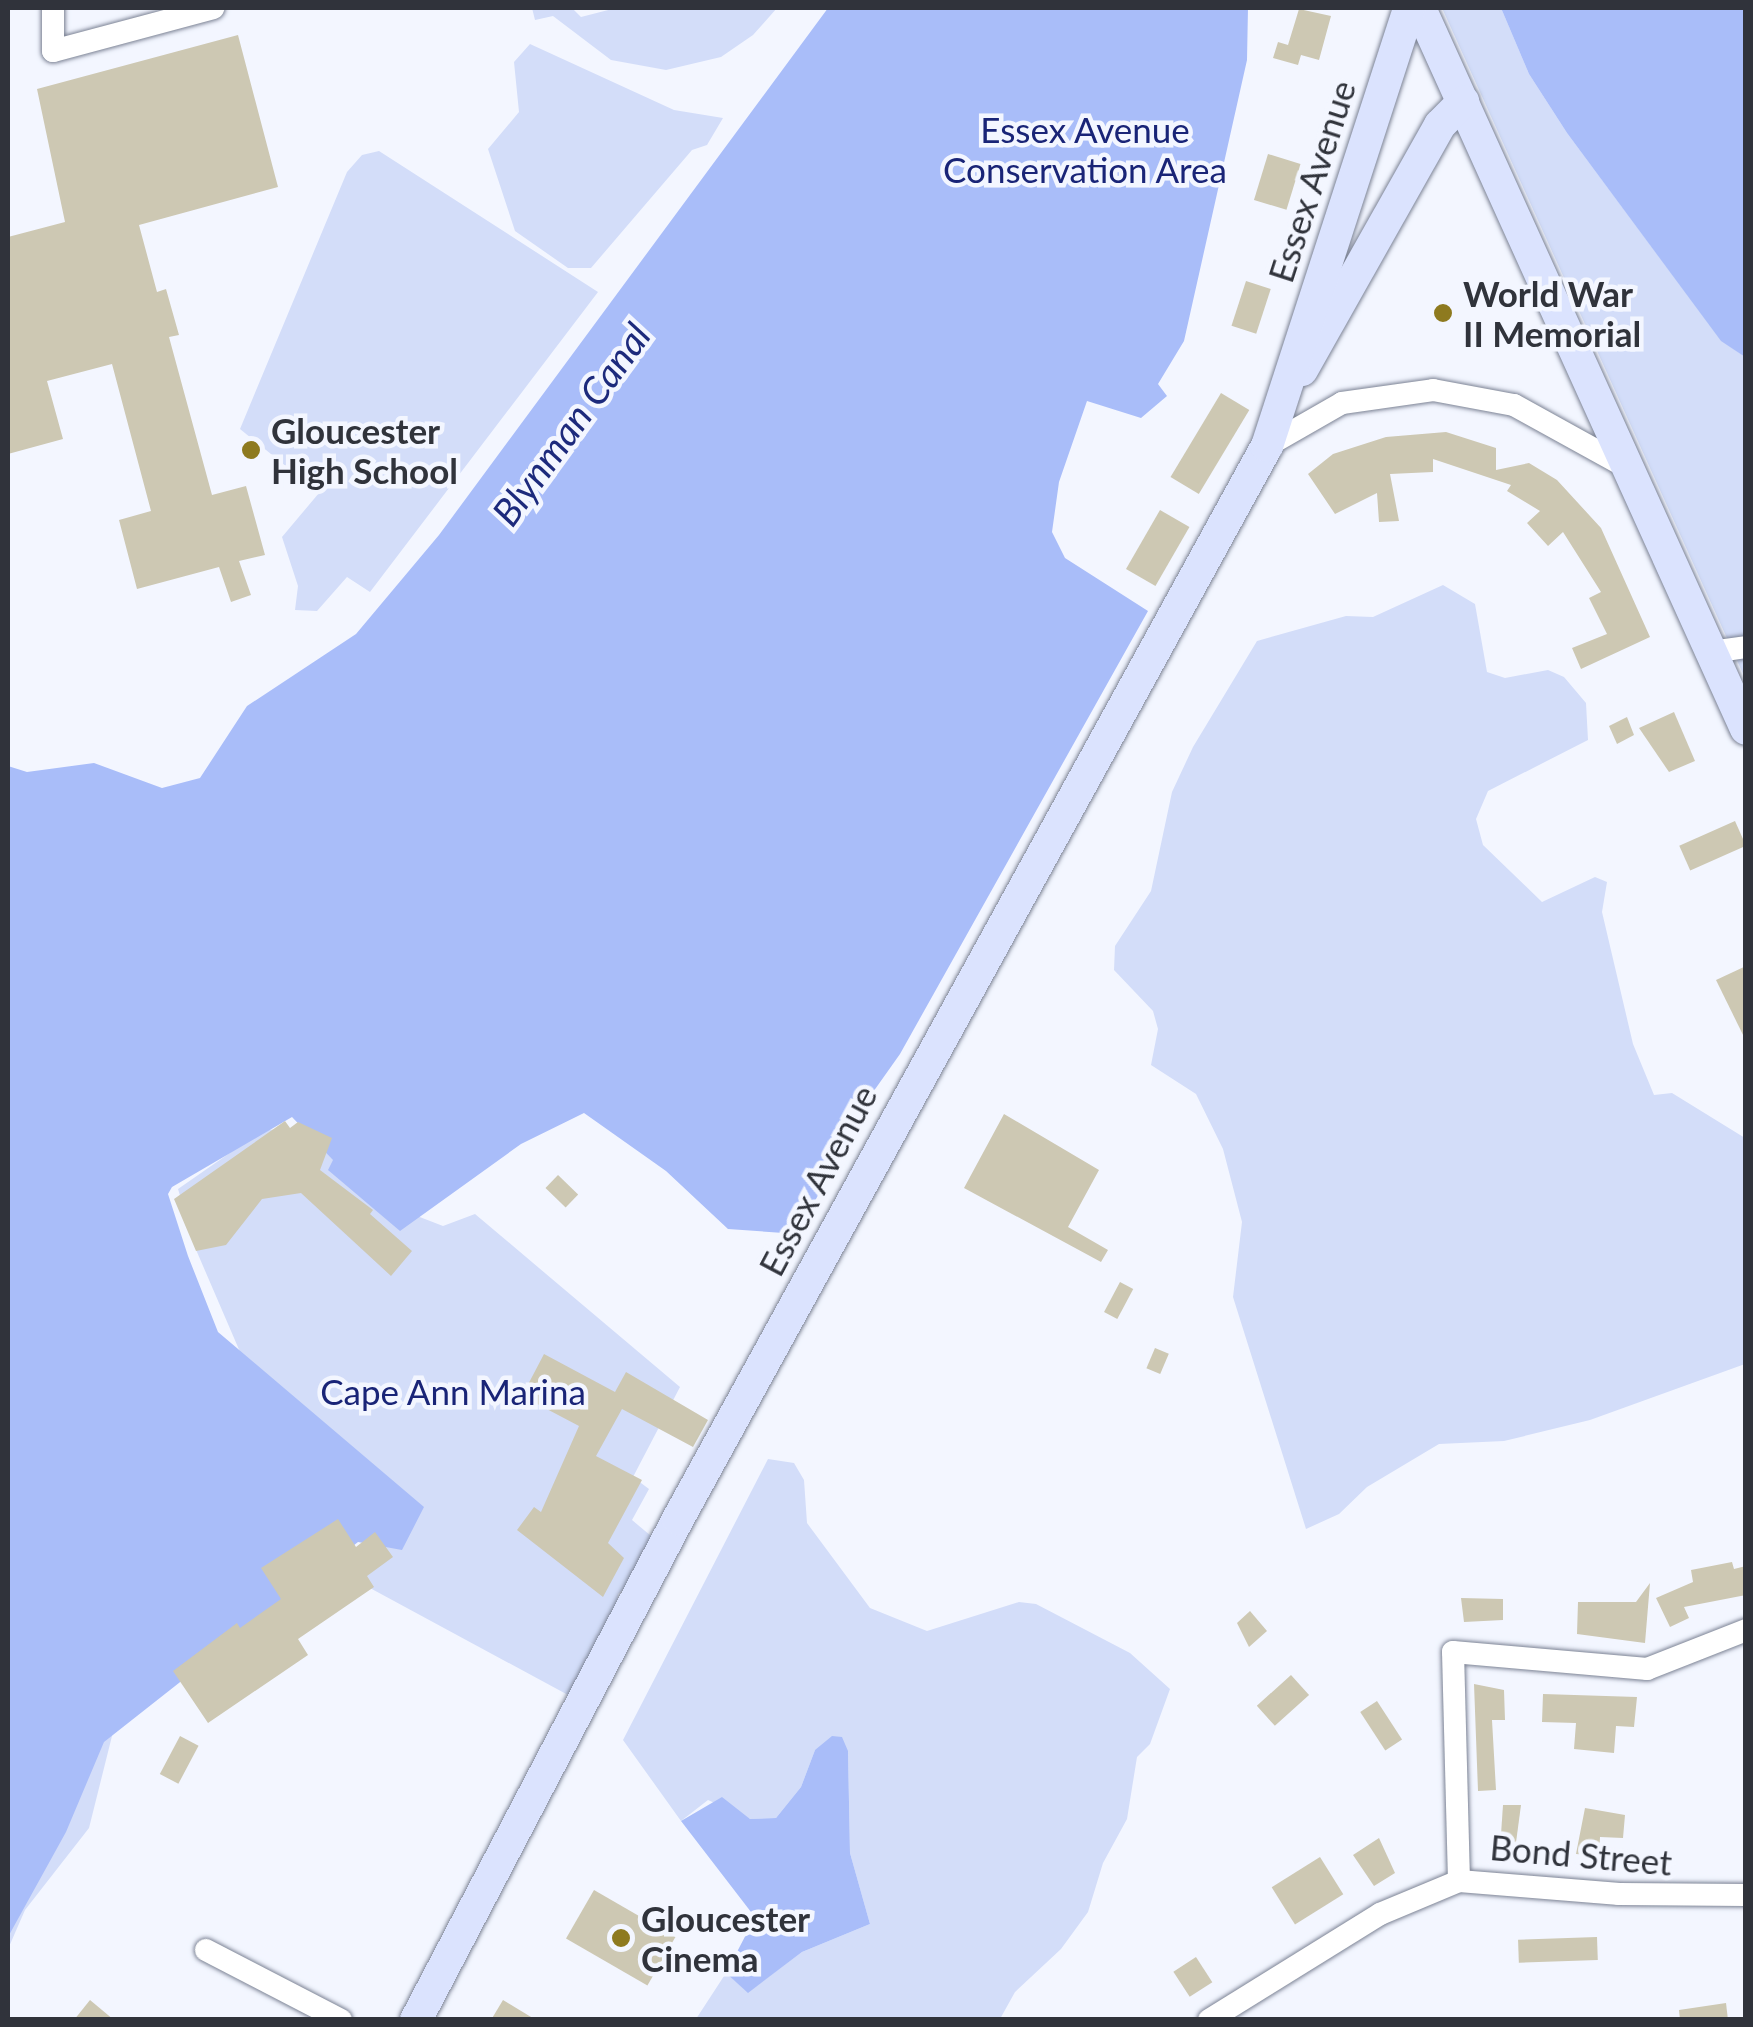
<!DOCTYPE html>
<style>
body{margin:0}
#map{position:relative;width:1753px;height:2027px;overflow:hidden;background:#f3f6ff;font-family:Lato,sans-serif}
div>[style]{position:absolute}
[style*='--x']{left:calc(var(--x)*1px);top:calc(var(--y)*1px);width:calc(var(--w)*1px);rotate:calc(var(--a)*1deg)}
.green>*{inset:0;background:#d3ddf9}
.water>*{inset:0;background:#a9bdf9}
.building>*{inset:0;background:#cdc8b3;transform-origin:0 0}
.roads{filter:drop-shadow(0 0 2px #7c8395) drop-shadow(0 0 2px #7c8395)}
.street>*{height:22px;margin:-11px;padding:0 11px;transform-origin:11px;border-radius:11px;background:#fff}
.secondary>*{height:32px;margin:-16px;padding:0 16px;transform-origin:16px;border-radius:16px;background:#dbe3fe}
.dots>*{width:28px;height:28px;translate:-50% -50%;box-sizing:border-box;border:5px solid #f3f6ff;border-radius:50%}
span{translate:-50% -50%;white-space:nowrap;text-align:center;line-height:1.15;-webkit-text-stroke:9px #f3f6ff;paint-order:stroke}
.park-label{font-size:35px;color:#192477}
.street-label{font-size:35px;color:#30333b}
.poi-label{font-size:35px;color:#30333b;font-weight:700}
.left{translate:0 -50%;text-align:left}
.water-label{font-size:38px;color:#1d2a7c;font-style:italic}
.frame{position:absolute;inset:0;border:10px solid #30333b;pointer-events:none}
</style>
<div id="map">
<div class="green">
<div style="clip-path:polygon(532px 8px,572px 8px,581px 17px,616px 8px,777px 8px,753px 35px,721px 57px,666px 70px,611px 60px,553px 16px,535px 20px)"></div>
<div style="clip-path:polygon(1442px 8px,1501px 8px,1529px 74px,1567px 133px,1721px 340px,1745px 357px,1745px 678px)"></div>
<div style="clip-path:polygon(530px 44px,674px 110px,723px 118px,707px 145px,692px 150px,591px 268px,568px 268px,515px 231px,488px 149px,519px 112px,514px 62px)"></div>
<div style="clip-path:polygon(379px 151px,598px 292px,370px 592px,347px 577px,317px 611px,295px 610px,298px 586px,282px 537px,319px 493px,240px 429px,347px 172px,362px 155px)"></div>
<div style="clip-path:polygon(1443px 585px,1475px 604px,1487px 672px,1505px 678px,1548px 670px,1564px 677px,1586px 703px,1588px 740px,1488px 791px,1476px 819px,1483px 845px,1542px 902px,1595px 877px,1607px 882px,1602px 912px,1633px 1044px,1654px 1095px,1672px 1093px,1745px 1138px,1745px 1364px,1590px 1420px,1504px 1441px,1439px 1444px,1367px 1487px,1339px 1514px,1306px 1529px,1233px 1297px,1242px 1222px,1223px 1149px,1196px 1094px,1151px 1065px,1158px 1029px,1153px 1011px,1114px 970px,1115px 946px,1151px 891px,1172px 792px,1193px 747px,1257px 641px,1346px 616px,1373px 617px)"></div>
<div style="clip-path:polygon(335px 1127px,386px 1204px,443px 1226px,475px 1214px,680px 1387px,633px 1477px,649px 1489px,632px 1520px,663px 1546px,649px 1568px,618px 1594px,613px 1650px,581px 1702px,333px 1568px,376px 1548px,268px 1417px,197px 1252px,178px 1189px,263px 1130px)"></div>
<div style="clip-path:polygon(768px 1459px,794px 1463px,804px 1480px,807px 1523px,870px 1608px,927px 1631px,1019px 1602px,1036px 1604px,1130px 1653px,1170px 1689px,1150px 1744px,1137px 1757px,1127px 1819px,1103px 1863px,1088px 1912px,1061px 1949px,1015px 1992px,1000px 2019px,696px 2019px,726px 1973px,748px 1992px,802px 1952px,870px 1924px,850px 1853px,848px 1751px,815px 1750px,801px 1787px,776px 1818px,750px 1819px,708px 1800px,681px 1821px,623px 1740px)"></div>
<div style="clip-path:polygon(8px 1624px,114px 1728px,89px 1828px,25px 1910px,8px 1949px)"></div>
</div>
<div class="water">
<div style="clip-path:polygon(828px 8px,1248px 8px,1247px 60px,1184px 341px,1158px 384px,1167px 396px,1141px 418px,1087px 401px,1059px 482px,1052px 532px,1065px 558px,1148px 611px,900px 1054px,866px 1102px,798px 1234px,728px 1229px,666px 1171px,584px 1113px,521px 1144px,400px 1231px,328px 1170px,333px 1160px,292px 1117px,172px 1187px,168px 1194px,188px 1256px,218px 1332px,424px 1507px,402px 1550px,358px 1542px,104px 1742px,66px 1832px,8px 1937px,8px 766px,27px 772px,94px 763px,162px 788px,200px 778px,247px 706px,356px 634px,439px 535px)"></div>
<div style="clip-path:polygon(1501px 8px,1745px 8px,1745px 357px,1721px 341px,1567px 133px,1529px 74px)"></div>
<div style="clip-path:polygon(832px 1736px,842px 1737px,848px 1751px,850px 1853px,870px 1924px,802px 1952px,748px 1993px,726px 1973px,751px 1925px,751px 1912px,681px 1821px,722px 1797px,750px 1819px,776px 1818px,801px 1787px,815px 1750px)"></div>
</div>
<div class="building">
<div style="clip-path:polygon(1299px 9px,1331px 16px,1319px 60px,1301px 55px,1298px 65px,1273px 58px,1278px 42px,1288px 45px)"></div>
<div style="clip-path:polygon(238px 35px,278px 187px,139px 225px,157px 292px,166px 289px,179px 335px,169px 337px,212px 495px,246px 486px,265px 555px,239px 561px,251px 595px,231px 602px,219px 567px,137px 589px,119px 520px,151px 511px,112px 364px,47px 381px,63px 439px,8px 454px,8px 237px,65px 222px,37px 89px)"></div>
<div style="left:1268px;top:154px;width:34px;height:48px;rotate:17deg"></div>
<div style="left:1246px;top:281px;width:26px;height:47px;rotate:18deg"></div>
<div style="left:1221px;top:393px;width:33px;height:98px;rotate:31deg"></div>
<div style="clip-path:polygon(1446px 432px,1496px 448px,1496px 470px,1529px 463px,1557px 480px,1601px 528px,1650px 637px,1581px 669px,1572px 648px,1607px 634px,1589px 598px,1601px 592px,1563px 532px,1548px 546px,1527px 523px,1540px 511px,1507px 491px,1511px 485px,1433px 459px,1433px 472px,1390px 474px,1399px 521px,1379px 522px,1377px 493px,1335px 514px,1308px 474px,1333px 454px,1386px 437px)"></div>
<div style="left:1160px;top:510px;width:34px;height:68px;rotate:30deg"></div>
<div style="clip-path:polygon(1674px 712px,1695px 761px,1669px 772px,1639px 728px)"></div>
<div style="clip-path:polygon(1627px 717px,1634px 735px,1617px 744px,1609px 726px)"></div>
<div style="left:1735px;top:821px;width:27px;height:61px;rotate:66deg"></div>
<div style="clip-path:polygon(1746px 966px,1746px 1041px,1716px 980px)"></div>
<div style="clip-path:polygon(1004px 1114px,1099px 1170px,1068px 1227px,1108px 1250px,1101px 1262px,964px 1188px)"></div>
<div style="clip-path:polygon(285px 1121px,290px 1128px,298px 1122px,332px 1138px,320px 1170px,373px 1210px,370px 1214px,412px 1251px,391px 1276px,301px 1193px,262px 1199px,226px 1245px,196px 1251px,174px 1199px)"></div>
<div style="left:558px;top:1175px;width:28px;height:18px;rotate:44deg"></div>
<div style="left:1120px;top:1282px;width:15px;height:34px;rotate:28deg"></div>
<div style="left:1155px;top:1348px;width:15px;height:22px;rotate:23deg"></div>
<div style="clip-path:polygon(544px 1354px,615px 1392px,626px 1372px,708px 1420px,693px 1447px,622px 1409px,596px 1456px,642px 1480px,608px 1543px,624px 1558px,603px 1597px,517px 1530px,534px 1507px,541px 1512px,579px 1426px,522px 1396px)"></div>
<div style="clip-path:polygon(338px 1519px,356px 1547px,375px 1532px,393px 1557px,367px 1576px,374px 1587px,298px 1639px,308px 1655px,208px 1723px,173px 1671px,237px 1623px,240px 1628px,281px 1599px,261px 1568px)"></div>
<div style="clip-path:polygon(1732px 1562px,1734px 1569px,1746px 1566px,1746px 1595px,1684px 1607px,1689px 1618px,1670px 1627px,1656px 1598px,1693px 1582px,1691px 1570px)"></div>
<div style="clip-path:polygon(1650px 1583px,1645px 1643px,1577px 1634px,1578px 1602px,1636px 1602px)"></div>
<div style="clip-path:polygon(1461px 1598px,1503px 1599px,1503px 1620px,1464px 1622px)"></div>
<div style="clip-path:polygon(1250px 1611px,1267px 1631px,1249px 1647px,1237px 1623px)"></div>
<div style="left:1291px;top:1675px;width:27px;height:46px;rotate:48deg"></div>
<div style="clip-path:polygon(1474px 1684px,1504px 1690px,1505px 1720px,1492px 1720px,1496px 1790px,1478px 1791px)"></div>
<div style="clip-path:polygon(1543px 1694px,1637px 1697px,1634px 1727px,1616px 1726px,1614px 1753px,1574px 1749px,1576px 1723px,1542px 1722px)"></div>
<div style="left:1377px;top:1701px;width:46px;height:20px;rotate:57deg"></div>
<div style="left:180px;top:1736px;width:21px;height:43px;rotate:28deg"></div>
<div style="clip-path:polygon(1503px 1805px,1521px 1805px,1515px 1850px,1500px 1849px)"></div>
<div style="clip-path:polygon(1585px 1808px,1625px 1815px,1623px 1838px,1600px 1837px,1599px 1856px,1576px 1854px)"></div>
<div style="clip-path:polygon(1379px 1838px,1395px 1873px,1374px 1886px,1353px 1855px)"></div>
<div style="left:1320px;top:1857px;width:44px;height:57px;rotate:58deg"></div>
<div style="left:594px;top:1890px;width:94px;height:56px;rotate:30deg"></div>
<div style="left:1597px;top:1937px;width:23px;height:79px;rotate:88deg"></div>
<div style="left:1196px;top:1957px;width:30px;height:27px;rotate:57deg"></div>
<div style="clip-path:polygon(90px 2000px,114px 2020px,74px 2020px)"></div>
<div style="clip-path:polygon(503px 2000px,536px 2020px,491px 2020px)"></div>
<div style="clip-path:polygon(1726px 2003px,1728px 2020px,1680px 2020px,1679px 2010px)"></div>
</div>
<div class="roads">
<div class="street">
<div style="--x:53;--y:8;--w:43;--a:90"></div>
<div style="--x:53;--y:51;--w:166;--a:-15"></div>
<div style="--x:1267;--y:446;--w:86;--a:-29.8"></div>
<div style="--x:1342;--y:403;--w:92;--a:-8.1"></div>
<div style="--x:1433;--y:390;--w:82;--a:10.5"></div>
<div style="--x:1514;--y:405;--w:130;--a:28.9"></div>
<div style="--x:1711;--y:652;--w:35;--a:-8"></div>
<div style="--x:1459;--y:1881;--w:229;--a:-91.5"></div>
<div style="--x:1453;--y:1652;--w:195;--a:5"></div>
<div style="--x:1647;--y:1669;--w:106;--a:-21.5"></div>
<div style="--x:206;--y:1950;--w:152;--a:27.4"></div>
<div style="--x:1209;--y:2020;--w:201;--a:-31.8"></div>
<div style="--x:1380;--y:1914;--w:86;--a:-22.7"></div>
<div style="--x:1459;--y:1881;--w:161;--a:4.6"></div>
<div style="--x:1619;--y:1894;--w:127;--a:0.5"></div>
</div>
<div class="secondary">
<div style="--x:1420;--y:8;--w:791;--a:65.67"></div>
<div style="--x:1302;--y:370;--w:281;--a:-60.6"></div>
<div style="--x:1440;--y:125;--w:33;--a:-45"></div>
<div style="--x:416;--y:2020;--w:565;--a:-62.39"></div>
<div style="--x:678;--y:1519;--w:1224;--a:-61.24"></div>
<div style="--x:1267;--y:446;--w:460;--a:-72"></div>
</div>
</div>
<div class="dots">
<div style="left:1443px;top:313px;background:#8e7a1f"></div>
<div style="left:251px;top:450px;background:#8e7a1f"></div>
<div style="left:621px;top:1938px;background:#8e7a1f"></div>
</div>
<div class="park-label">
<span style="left:1085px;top:149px">Essex Avenue<br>Conservation Area</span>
<span style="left:453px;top:1391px">Cape Ann Marina</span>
</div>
<div class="street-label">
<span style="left:1311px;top:181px;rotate:-72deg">Essex Avenue</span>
<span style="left:817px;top:1180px;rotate:-62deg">Essex Avenue</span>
<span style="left:1581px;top:1854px;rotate:5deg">Bond Street</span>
</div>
<div class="poi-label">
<span class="left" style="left:1463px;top:313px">World War<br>II Memorial</span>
<span class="left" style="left:271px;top:450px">Gloucester<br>High School</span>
<span class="left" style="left:641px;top:1938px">Gloucester<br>Cinema</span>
</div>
<div class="water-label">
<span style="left:571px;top:424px;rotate:-54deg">Blynman Canal</span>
</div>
<div class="frame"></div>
</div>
